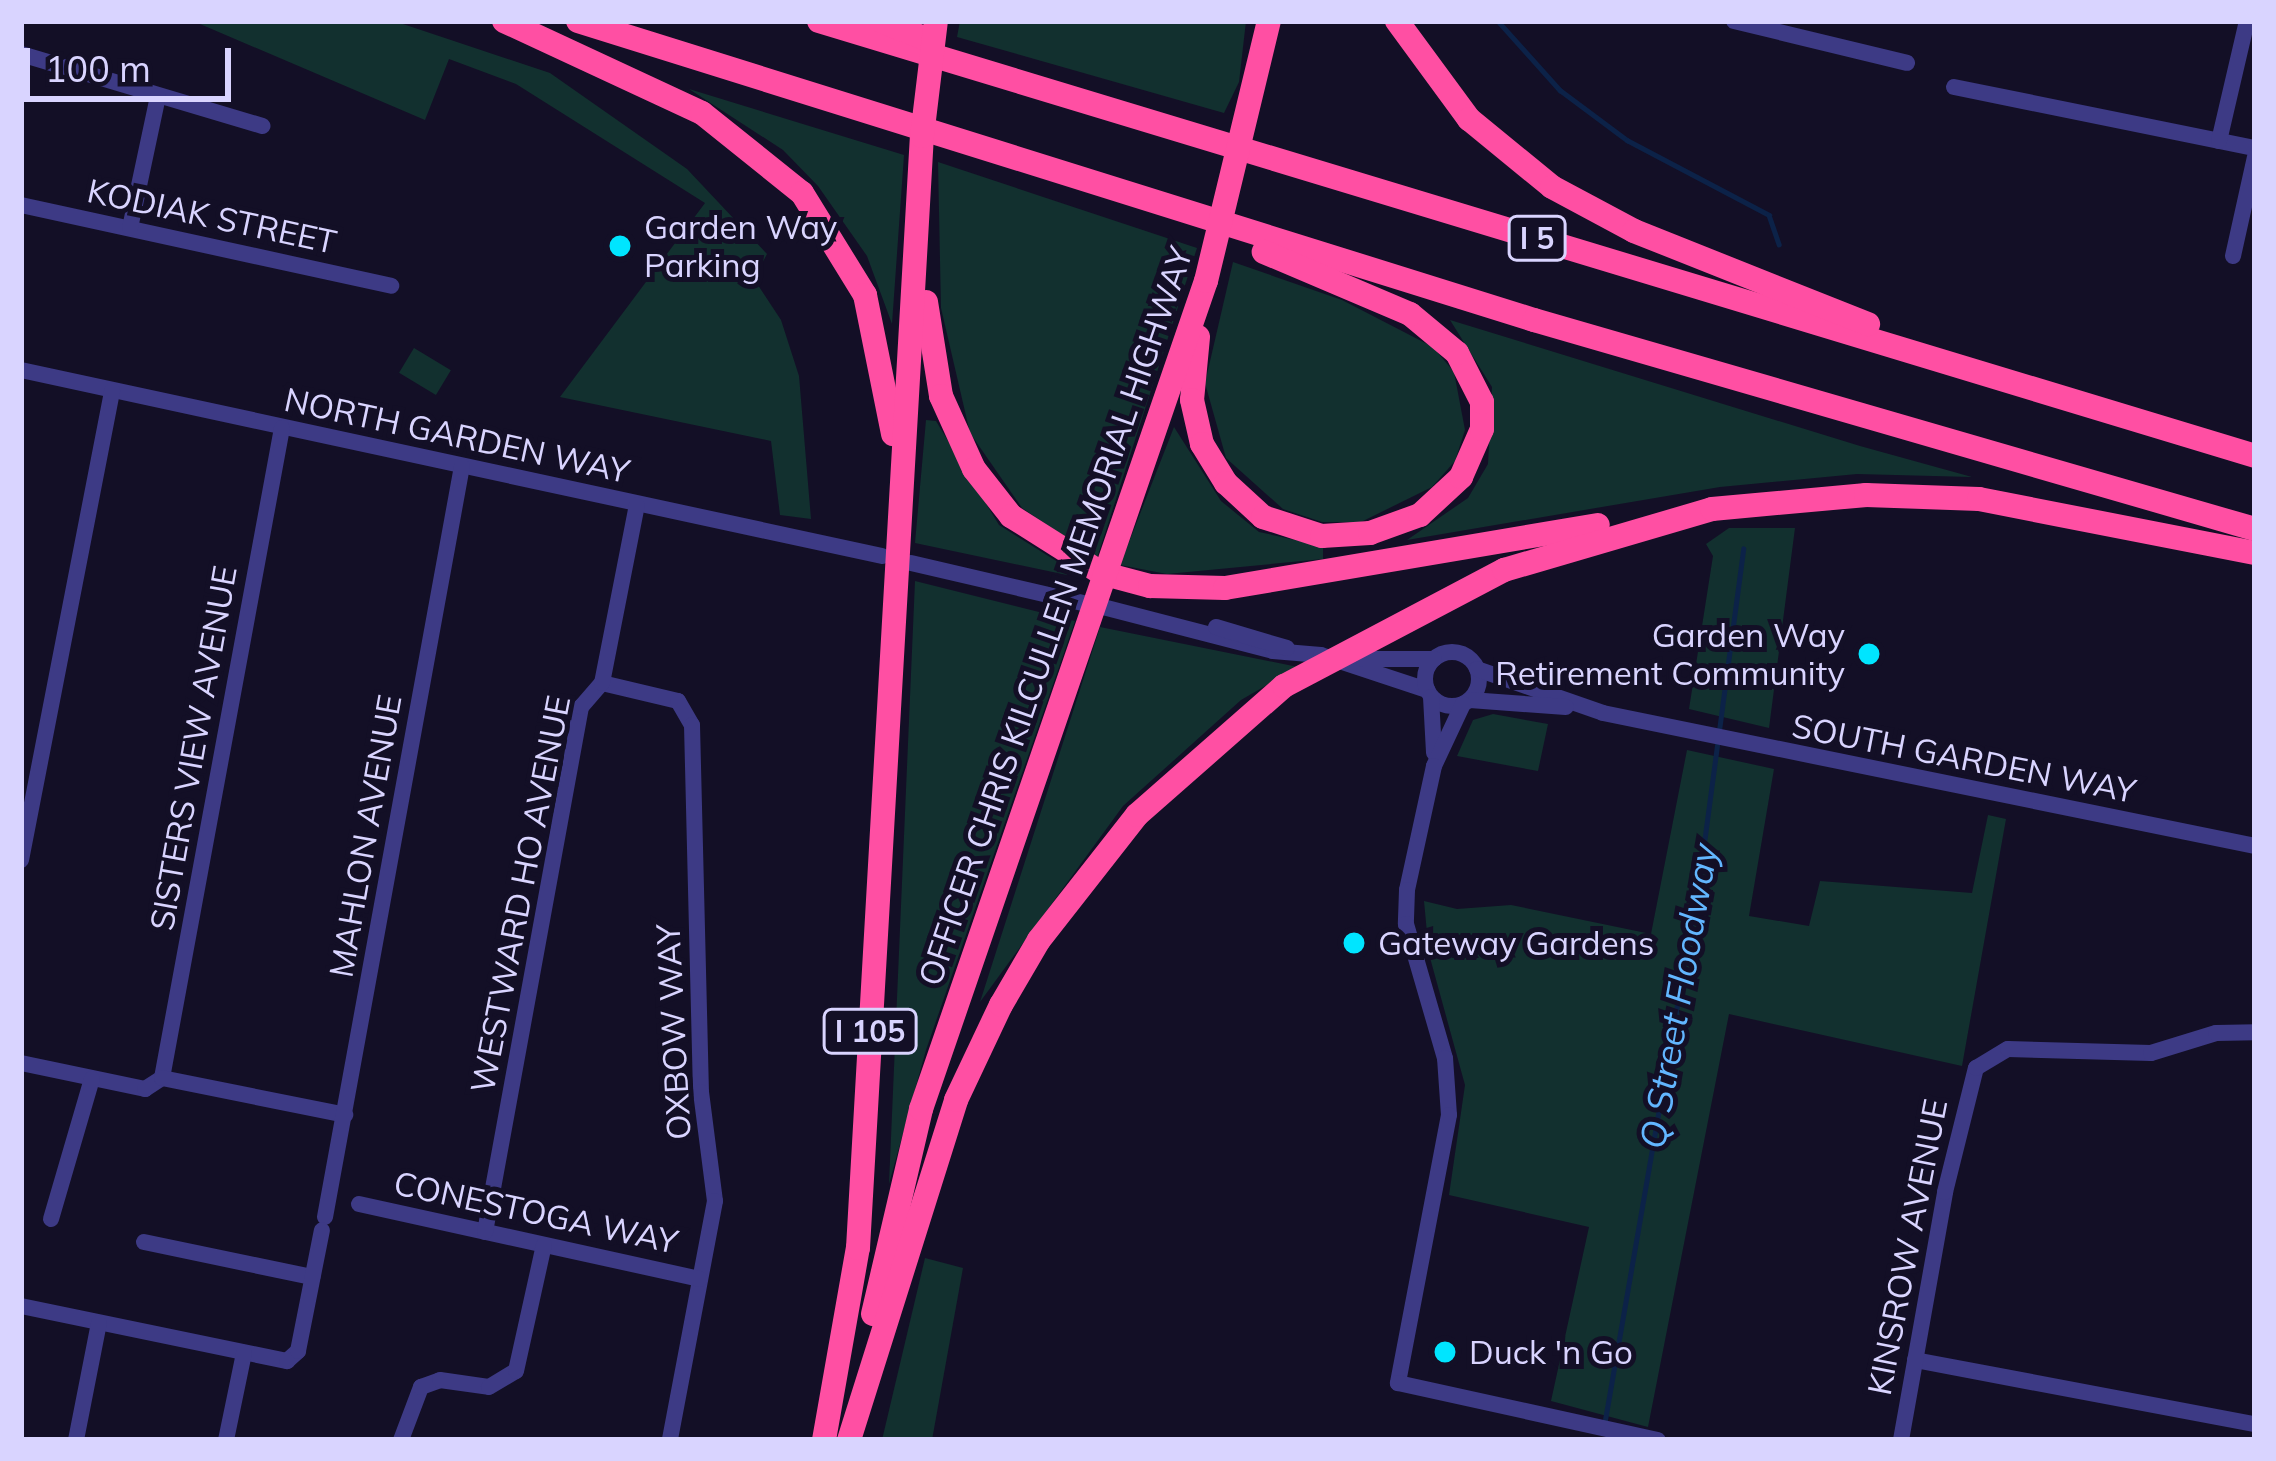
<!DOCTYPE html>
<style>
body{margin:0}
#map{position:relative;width:2276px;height:1461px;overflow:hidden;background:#130f26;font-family:Mulish,sans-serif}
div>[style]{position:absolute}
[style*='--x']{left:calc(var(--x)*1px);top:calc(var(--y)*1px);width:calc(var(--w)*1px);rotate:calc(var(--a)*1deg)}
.green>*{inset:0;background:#12302f;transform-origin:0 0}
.stream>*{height:4.5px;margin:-2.25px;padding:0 2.25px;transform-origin:2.25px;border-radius:2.25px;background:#0c2248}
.minor>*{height:16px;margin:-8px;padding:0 8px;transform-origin:8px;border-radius:8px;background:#3d3a85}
.minor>.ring{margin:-8px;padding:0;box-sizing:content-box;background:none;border:16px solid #3d3a85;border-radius:50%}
.highway>*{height:24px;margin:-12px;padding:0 12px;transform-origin:12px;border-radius:12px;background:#ff4fa3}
.dots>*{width:33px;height:33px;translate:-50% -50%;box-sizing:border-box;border:6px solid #130f26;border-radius:50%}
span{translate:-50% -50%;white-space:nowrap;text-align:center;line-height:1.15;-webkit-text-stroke:10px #130f26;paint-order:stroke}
.shield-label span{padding:3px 9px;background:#130f26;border:3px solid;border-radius:9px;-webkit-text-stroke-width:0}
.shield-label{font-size:30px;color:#d9d4ff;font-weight:700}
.street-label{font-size:33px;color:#d9d4ff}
.poi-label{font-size:33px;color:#d9d4ff}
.left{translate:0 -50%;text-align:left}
.right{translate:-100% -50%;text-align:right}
.water-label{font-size:36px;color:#62b6ff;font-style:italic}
.frame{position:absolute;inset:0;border:24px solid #d9d4ff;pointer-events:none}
.scale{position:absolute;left:24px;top:48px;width:207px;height:54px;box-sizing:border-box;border:6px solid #d9d4ff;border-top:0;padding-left:15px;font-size:36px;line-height:42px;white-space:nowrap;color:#d9d4ff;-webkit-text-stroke:9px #130f26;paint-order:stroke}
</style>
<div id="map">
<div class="green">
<div style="clip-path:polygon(193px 21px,394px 21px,550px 73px,687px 169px,767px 254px,754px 279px,781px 320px,799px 376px,811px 519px,780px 515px,771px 441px,560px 397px,705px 203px,516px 84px,449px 59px,425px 120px)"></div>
<div style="clip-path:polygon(960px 21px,1246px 21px,1239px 82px,1224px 113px,957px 37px)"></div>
<div style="clip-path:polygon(689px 89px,904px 155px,892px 324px,867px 256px,818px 186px,783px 150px)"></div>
<div style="clip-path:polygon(938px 162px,1197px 248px,1097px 558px,1022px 508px,970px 433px,941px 308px)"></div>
<div style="clip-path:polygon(1233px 262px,1342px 300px,1433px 347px,1454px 372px,1465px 430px,1455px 461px,1432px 487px,1361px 522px,1322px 522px,1283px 509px,1226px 458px,1205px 383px)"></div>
<div style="clip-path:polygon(1450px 320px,1860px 446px,1972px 477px,1857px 474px,1720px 487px,1407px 540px,1468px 498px,1488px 464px,1492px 387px)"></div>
<div style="left:414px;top:348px;width:43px;height:29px;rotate:31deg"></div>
<div style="clip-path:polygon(926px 420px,936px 421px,999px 525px,1069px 569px,1067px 575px,915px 543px)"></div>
<div style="clip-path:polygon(1174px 427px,1221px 501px,1259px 532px,1323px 546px,1323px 559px,1167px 574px,1120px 565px)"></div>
<div style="clip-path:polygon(1729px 528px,1795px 528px,1769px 728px,1689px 709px,1713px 556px,1706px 544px)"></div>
<div style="clip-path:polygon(915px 581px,1075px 621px,926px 1050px,889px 1184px)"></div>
<div style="clip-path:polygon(1100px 627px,1298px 667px,1241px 700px,1123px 806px,980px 1002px)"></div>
<div style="clip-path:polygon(1493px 714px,1548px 724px,1538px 771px,1457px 756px,1473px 720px)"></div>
<div style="clip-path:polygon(1687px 750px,1774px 769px,1749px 916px,1809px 926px,1820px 881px,1972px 893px,1988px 815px,2006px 819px,1962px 1066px,1729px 1014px,1648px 1427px,1551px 1401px,1589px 1227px,1449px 1195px,1465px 1085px,1429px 954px,1424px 901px,1457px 909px,1511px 905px,1651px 934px)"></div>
<div style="clip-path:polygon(925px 1258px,963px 1268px,932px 1440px,882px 1440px)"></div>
</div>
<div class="stream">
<div style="--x:1498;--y:21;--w:93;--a:48.1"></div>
<div style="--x:1560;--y:90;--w:84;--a:36.7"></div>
<div style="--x:1627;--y:140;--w:161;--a:27.8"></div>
<div style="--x:1769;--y:215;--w:31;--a:71"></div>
<div style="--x:1605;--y:1420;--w:555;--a:-80.15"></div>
<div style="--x:1700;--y:873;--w:327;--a:-82.4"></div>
</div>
<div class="minor">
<div style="--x:1734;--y:21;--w:178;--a:13.6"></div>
<div style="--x:21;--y:54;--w:252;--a:16.6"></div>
<div style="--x:1954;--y:87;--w:307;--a:11.5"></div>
<div style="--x:2219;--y:141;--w:123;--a:-76.9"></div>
<div style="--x:21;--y:205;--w:379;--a:12.3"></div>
<div style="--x:130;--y:228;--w:135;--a:-78"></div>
<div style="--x:2233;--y:256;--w:101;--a:-77.5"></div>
<div style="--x:21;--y:370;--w:881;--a:12.19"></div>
<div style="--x:911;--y:563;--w:177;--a:13.1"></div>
<div style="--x:1103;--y:607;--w:176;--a:14.5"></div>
<div style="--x:1273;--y:651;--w:48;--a:4.8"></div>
<div style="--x:1321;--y:655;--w:112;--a:18.3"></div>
<div style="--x:1216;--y:627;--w:74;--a:16.5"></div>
<div class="ring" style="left:1425px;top:652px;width:38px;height:38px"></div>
<div style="--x:1363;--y:659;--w:71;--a:0"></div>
<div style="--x:1477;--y:669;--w:133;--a:19.2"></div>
<div style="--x:1603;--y:713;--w:665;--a:11.53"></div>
<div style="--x:602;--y:683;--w:78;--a:13.3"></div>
<div style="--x:678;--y:701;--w:28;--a:60"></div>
<div style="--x:692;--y:725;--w:367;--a:88.6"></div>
<div style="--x:701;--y:1092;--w:110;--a:82.7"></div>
<div style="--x:715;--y:1201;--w:243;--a:100.7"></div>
<div style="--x:1431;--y:697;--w:56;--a:86.9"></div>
<div style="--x:1470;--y:700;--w:96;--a:4.2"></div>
<div style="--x:1463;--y:704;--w:68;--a:115.1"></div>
<div style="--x:1434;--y:766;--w:127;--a:102.3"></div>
<div style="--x:1407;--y:890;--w:34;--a:92"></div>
<div style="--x:1406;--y:924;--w:140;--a:73.8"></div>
<div style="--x:1445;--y:1058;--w:57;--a:86"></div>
<div style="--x:1449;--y:1115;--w:273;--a:100.8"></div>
<div style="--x:1398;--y:1383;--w:266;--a:12.4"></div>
<div style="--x:21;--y:860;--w:478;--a:-79"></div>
<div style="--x:21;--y:1063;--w:127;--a:11.8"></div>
<div style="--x:145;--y:1089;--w:20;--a:-33"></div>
<div style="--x:162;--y:1078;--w:661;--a:-79.54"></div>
<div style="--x:162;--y:1078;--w:187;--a:11.4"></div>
<div style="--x:359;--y:1204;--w:349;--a:12.4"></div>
<div style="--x:325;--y:1217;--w:763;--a:-79.66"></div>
<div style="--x:51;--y:1219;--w:146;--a:-73.7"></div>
<div style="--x:485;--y:1232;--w:534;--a:-79.64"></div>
<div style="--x:581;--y:707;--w:32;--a:-49"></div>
<div style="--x:602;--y:683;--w:181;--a:-78.9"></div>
<div style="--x:144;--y:1242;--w:172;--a:11.8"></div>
<div style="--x:21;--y:1306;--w:272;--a:11.7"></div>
<div style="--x:287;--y:1361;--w:15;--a:-42"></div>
<div style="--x:298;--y:1351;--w:123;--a:-78.8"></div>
<div style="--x:1915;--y:1360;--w:346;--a:10.7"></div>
<div style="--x:76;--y:1440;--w:119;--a:-78.9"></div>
<div style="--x:226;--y:1440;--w:89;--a:-78.3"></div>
<div style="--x:401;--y:1440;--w:57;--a:-69.3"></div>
<div style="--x:421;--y:1387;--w:20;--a:-20"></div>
<div style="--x:440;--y:1380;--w:49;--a:8.1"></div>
<div style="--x:489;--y:1387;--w:31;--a:-31"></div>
<div style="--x:516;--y:1371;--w:129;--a:-77.5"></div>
<div style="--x:1901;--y:1440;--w:252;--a:-79.9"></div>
<div style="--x:1945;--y:1192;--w:128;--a:-76"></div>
<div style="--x:1976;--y:1068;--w:37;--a:-31"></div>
<div style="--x:2008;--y:1049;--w:143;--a:1.6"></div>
<div style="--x:2151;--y:1053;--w:68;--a:-17.1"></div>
<div style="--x:2216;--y:1033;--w:39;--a:-1"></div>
</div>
<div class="highway">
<div style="--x:504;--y:21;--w:218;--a:24.9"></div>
<div style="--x:702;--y:113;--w:128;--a:38.7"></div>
<div style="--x:802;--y:193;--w:120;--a:58.3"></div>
<div style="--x:865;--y:295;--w:142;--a:78.6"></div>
<div style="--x:578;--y:21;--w:1002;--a:17.37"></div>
<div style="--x:1534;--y:320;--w:751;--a:16.17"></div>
<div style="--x:819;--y:21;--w:1500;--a:16.85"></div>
<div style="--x:881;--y:21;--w:46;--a:21.6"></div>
<div style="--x:1397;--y:21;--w:122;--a:53.7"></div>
<div style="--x:1469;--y:119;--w:107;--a:39.3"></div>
<div style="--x:1552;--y:187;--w:93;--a:28.2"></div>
<div style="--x:1634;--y:231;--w:252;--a:21.7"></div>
<div style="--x:926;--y:302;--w:95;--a:80.9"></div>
<div style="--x:941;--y:396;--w:80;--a:65.7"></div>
<div style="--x:974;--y:469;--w:60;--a:51.8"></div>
<div style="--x:1011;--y:516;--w:107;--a:32.3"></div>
<div style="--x:1101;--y:573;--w:51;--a:14.9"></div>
<div style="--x:1150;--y:586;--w:75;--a:1.5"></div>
<div style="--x:1225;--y:588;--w:378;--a:-9.6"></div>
<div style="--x:1198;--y:337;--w:63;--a:95.4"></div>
<div style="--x:1192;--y:400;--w:45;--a:77.2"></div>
<div style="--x:1202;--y:444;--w:46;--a:58.4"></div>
<div style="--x:1226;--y:483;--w:50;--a:42.6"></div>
<div style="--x:1263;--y:517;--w:62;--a:17.9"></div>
<div style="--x:1322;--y:536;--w:48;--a:-3.6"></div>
<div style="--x:1370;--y:533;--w:53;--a:-19.8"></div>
<div style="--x:1420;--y:515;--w:56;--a:-42.8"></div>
<div style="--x:1461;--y:477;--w:52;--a:-66.4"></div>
<div style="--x:1482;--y:429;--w:27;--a:-90"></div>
<div style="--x:1482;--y:402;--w:55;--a:-117"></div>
<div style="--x:1457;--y:353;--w:61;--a:-140.3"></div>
<div style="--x:1410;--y:314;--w:159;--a:-157"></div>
<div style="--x:873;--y:1314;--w:211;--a:-76.8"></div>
<div style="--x:921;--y:1109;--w:876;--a:-71.01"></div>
<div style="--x:1206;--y:281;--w:268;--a:-76.4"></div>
<div style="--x:824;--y:1440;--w:195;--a:-80"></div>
<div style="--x:858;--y:1248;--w:1114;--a:-86.71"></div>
<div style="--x:922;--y:136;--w:116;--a:-83.1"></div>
<div style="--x:849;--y:1440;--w:356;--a:-72.5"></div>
<div style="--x:956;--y:1100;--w:105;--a:-64.7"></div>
<div style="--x:1001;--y:1005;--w:75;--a:-59.7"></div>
<div style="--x:1039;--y:940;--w:159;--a:-51.9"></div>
<div style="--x:1137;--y:815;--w:196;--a:-41.3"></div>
<div style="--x:1284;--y:686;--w:249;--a:-27.8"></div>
<div style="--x:1504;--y:570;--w:217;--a:-16.3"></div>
<div style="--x:1712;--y:509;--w:155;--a:-5.2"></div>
<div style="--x:1866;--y:495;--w:113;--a:2"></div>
<div style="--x:1979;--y:499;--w:281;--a:11.1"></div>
</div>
<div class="dots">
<div style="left:620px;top:246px;background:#00e5ff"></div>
<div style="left:1869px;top:654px;background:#00e5ff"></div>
<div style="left:1354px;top:943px;background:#00e5ff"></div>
<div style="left:1445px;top:1352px;background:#00e5ff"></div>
</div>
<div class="shield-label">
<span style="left:1537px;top:238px">I 5</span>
<span style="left:870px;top:1031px">I 105</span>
</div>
<div class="street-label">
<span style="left:212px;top:216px;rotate:12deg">KODIAK STREET</span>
<span style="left:457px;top:435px;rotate:12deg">NORTH GARDEN WAY</span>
<span style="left:1055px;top:616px;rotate:-71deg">OFFICER CHRIS KILCULLEN MEMORIAL HIGHWAY</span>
<span style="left:193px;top:748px;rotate:-80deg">SISTERS VIEW AVENUE</span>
<span style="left:1964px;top:758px;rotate:11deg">SOUTH GARDEN WAY</span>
<span style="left:365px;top:836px;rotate:-80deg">MAHLON AVENUE</span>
<span style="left:520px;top:894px;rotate:-79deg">WESTWARD HO AVENUE</span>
<span style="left:673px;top:1032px;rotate:-93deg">OXBOW WAY</span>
<span style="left:536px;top:1212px;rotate:12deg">CONESTOGA WAY</span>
<span style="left:1907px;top:1247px;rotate:-79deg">KINSROW AVENUE</span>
</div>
<div class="poi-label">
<span class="left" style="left:644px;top:246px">Garden Way<br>Parking</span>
<span class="right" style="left:1845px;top:654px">Garden Way<br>Retirement Community</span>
<span class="left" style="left:1378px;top:943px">Gateway Gardens</span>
<span class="left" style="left:1469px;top:1352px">Duck 'n Go</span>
</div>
<div class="water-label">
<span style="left:1678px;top:996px;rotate:-80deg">Q Street Floodway</span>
</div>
<div class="frame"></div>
<div class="scale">100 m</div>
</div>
